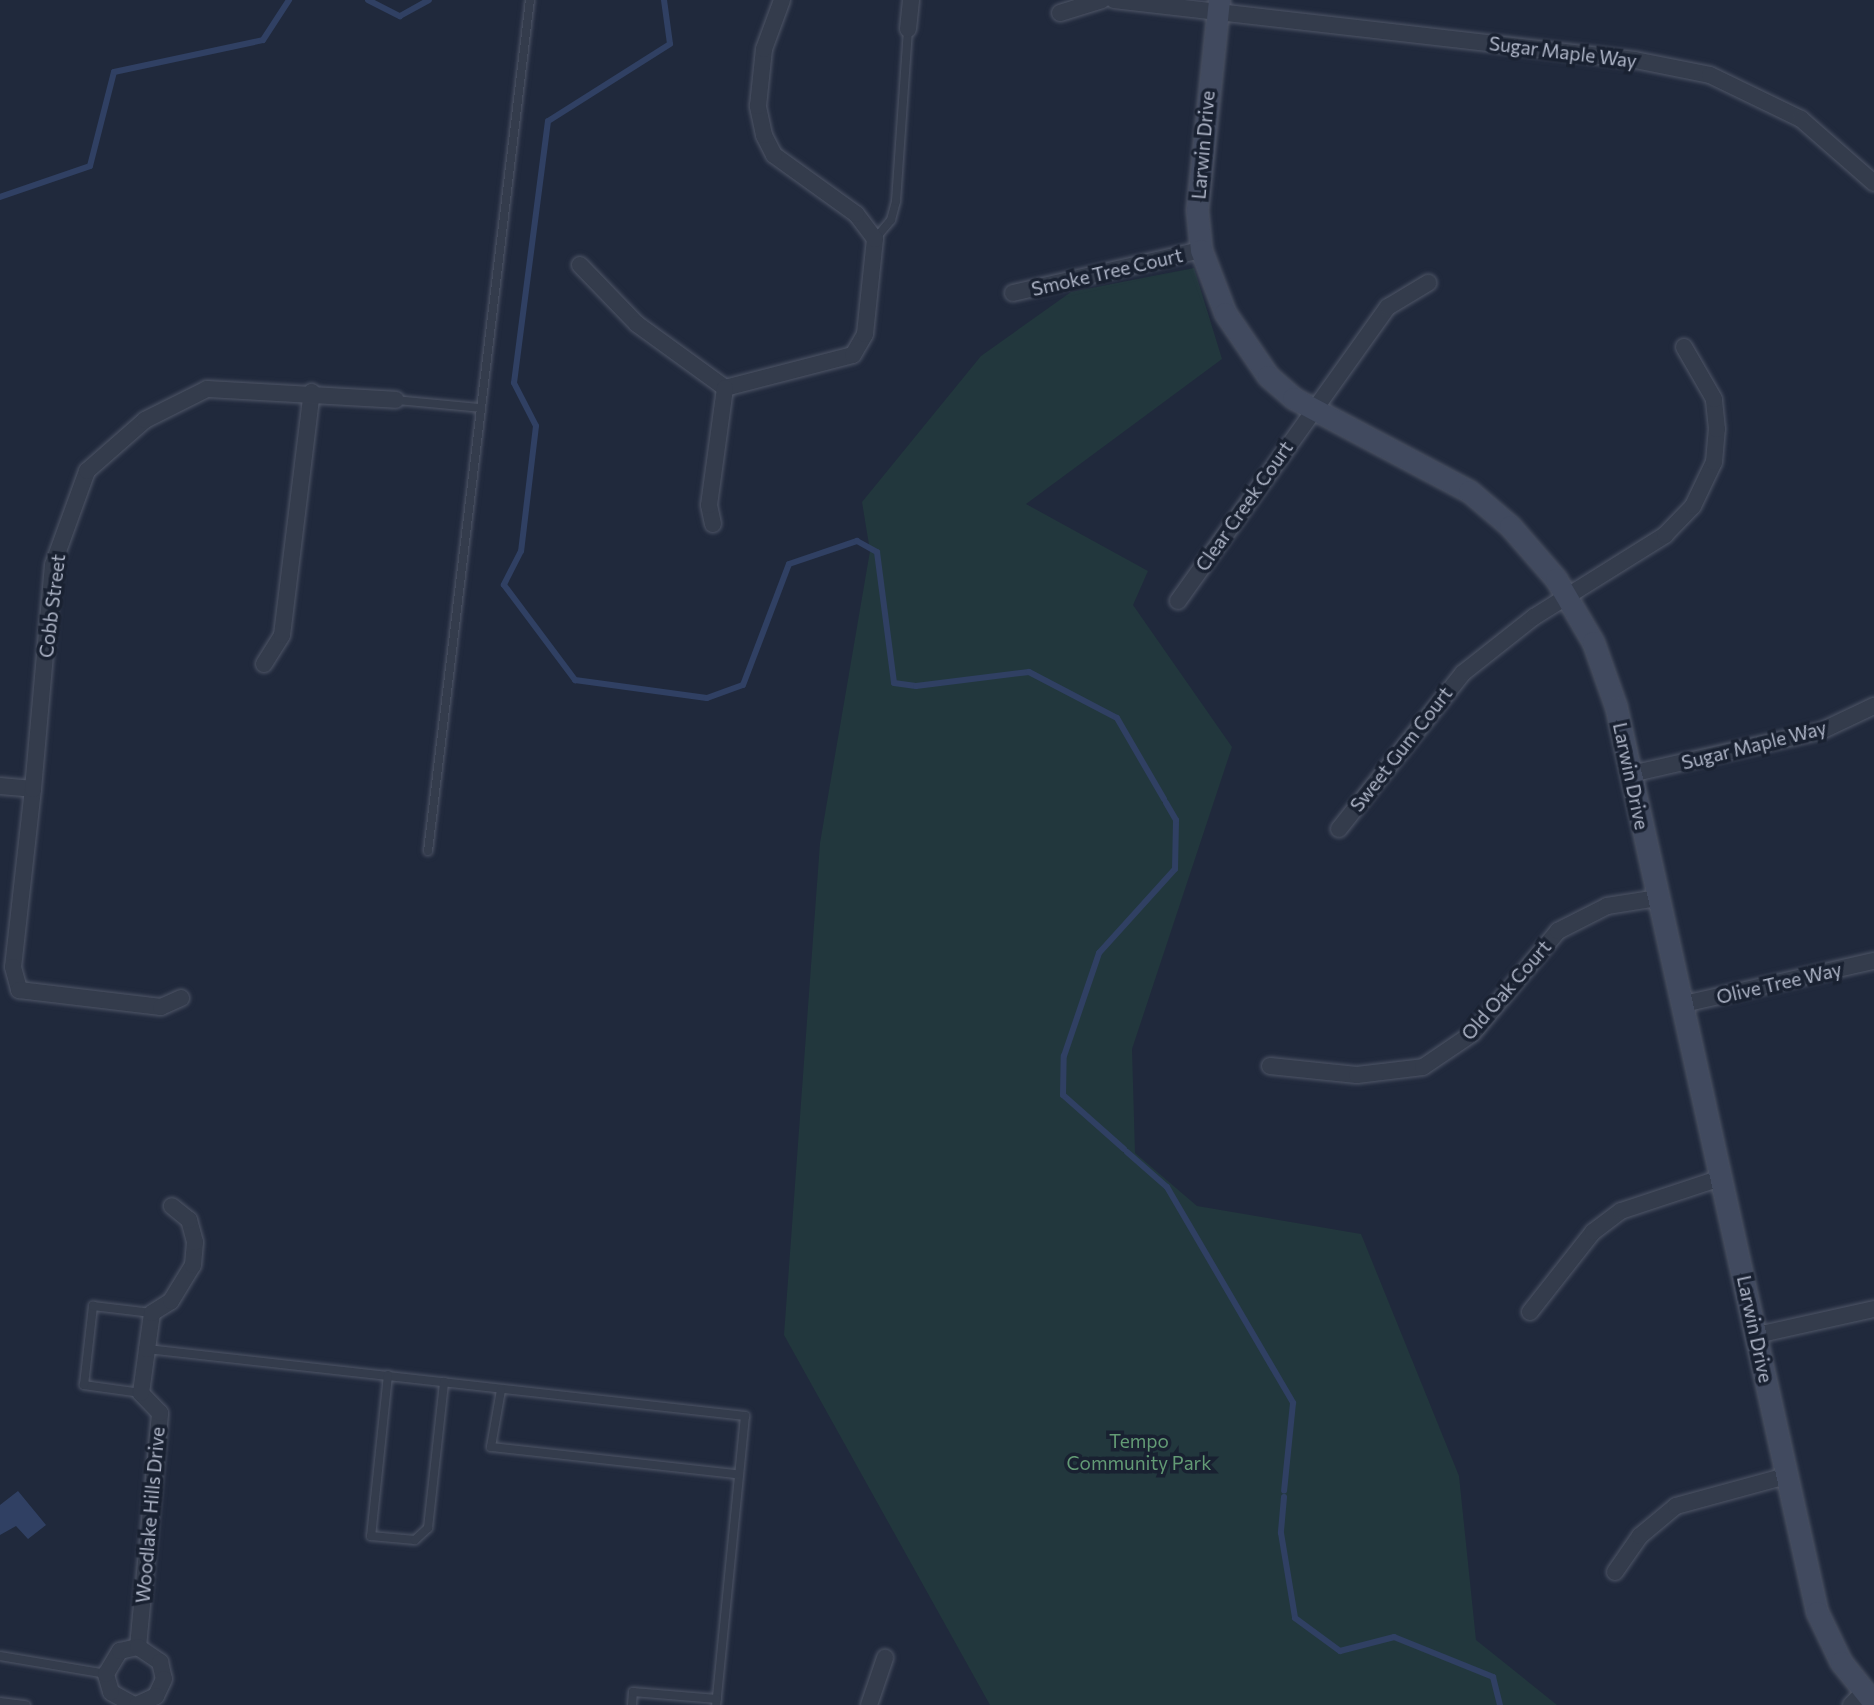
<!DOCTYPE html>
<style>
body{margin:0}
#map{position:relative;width:1874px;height:1705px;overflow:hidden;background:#20293c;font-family:Commissioner,sans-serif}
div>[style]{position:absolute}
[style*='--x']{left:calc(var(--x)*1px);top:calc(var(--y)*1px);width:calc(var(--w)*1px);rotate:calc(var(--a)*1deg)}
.green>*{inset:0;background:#22373d}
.water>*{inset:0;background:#304063}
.stream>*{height:6px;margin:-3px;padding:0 3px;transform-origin:3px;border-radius:3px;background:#304063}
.roads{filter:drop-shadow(0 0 2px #4f5667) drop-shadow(0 0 2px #4f5667)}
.lane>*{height:8px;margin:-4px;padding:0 4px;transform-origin:4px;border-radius:4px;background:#343c4c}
.street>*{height:16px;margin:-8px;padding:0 8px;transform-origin:8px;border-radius:8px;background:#343c4c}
.secondary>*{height:21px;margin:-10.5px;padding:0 10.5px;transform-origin:10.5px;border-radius:10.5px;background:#414a5f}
span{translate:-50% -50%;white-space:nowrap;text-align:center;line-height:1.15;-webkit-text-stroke:7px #192131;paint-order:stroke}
.street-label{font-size:19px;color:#afb6c8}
.park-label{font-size:19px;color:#639b75}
</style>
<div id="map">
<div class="green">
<div style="clip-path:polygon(1194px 268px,1222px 359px,1026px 504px,1148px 571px,1133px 605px,1232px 747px,1132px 1049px,1135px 1153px,1197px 1206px,1361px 1234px,1459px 1476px,1476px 1640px,1557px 1705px,990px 1705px,784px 1335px,820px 843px,870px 551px,862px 502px,981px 356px,1071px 292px)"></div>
</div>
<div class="water">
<div style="clip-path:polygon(18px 1491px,46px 1525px,28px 1539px,16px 1526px,0 1535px,0 1505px)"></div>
</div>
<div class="stream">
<div style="--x:368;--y:0;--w:36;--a:27"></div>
<div style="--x:400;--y:16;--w:33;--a:-29"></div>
<div style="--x:664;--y:0;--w:44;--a:82.2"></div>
<div style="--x:670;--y:44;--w:144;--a:147.7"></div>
<div style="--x:548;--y:121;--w:264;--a:97.4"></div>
<div style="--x:514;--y:383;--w:48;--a:62.9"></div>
<div style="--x:536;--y:426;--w:126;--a:96.8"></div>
<div style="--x:521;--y:551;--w:38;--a:117"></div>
<div style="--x:504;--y:585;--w:119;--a:53.2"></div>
<div style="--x:575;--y:680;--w:133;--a:7.8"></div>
<div style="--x:707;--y:698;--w:38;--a:-20"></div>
<div style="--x:743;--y:685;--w:129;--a:-69.2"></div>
<div style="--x:789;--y:564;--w:72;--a:-18.7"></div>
<div style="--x:857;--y:541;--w:23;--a:29"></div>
<div style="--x:877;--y:552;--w:132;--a:82.6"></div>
<div style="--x:894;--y:683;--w:22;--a:8"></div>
<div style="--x:916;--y:686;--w:114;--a:-7.1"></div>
<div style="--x:1029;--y:672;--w:99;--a:27.6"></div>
<div style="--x:1117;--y:718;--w:94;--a:59.9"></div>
<div style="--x:0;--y:197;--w:95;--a:-19"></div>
<div style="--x:90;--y:166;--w:97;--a:-75.7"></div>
<div style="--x:114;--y:72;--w:152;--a:-12.1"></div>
<div style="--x:263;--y:40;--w:48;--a:-57"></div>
<div style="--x:1124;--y:1149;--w:81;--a:-138.5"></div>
<div style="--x:1063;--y:1095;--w:39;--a:-89"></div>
<div style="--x:1064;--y:1056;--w:109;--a:-71.2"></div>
<div style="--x:1099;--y:953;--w:113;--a:-47.9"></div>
<div style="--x:1175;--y:869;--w:49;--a:-88.8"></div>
<div style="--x:1176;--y:820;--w:20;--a:-120"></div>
<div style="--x:1127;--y:1152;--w:53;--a:41.2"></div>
<div style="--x:1167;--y:1187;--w:250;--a:59.7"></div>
<div style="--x:1293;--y:1403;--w:88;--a:95.8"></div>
<div style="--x:1284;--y:1497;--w:36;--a:95"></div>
<div style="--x:1281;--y:1533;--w:86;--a:80.6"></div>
<div style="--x:1295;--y:1618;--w:56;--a:36.3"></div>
<div style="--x:1340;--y:1651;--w:56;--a:-14.5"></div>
<div style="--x:1394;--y:1637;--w:107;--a:22"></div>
<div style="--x:1493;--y:1677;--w:29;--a:76"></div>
</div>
<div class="roads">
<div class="lane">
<div style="--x:875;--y:239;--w:25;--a:-50"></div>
<div style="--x:891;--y:220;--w:20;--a:-75"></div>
<div style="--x:896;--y:201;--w:172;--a:-86"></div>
<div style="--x:396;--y:400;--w:85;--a:5.4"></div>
<div style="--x:428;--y:851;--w:857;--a:-83.17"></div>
<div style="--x:147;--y:1349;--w:602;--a:6.39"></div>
<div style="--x:745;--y:1416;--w:290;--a:95.7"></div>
<div style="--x:388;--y:1375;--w:162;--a:96"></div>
<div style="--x:371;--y:1536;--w:44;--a:5.2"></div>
<div style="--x:415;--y:1540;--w:18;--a:-43"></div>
<div style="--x:428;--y:1528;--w:147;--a:-83.7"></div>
<div style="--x:501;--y:1390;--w:58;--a:100"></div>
<div style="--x:491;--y:1447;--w:246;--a:6.3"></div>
<div style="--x:141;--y:1393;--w:58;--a:-172"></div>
<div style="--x:84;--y:1385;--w:80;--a:-83.5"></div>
<div style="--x:93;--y:1306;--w:59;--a:6.8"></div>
<div style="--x:0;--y:1656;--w:108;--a:9.6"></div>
<div style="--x:0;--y:1702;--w:26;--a:7"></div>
<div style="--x:632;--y:1705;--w:13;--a:-86"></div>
<div style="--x:633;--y:1692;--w:84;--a:4.8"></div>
</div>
<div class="street">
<div style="--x:1114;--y:0;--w:524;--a:6.57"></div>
<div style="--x:1635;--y:60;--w:76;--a:11.3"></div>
<div style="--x:1710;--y:75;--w:101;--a:25.8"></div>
<div style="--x:1801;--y:119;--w:97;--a:41.2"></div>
<div style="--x:1060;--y:13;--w:44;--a:-17.2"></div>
<div style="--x:908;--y:29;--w:29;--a:-84"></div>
<div style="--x:580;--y:265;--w:82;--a:46"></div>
<div style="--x:637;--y:324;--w:109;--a:36"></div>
<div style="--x:725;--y:388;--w:132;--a:-14.5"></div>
<div style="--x:853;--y:355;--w:24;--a:-60"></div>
<div style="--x:865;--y:334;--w:96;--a:-84"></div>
<div style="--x:875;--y:239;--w:31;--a:-127"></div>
<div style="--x:856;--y:214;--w:101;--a:-144.3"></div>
<div style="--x:774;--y:155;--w:22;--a:-117"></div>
<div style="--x:764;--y:135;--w:30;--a:-102"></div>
<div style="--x:758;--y:106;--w:57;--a:-84"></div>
<div style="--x:764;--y:49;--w:52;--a:-69.8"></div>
<div style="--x:1013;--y:293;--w:193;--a:-12.9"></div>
<div style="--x:713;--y:524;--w:19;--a:-102"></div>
<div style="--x:709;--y:505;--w:118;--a:-82.2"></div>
<div style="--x:1178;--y:601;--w:361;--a:-54.5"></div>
<div style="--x:1388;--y:307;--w:47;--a:-31"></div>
<div style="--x:264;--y:664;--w:34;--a:-58"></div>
<div style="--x:282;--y:635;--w:245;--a:-83"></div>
<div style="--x:1631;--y:774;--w:195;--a:-12.8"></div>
<div style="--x:1821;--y:731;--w:59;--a:-25.3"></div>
<div style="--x:0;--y:786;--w:33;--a:5"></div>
<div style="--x:33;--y:789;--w:179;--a:96.4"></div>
<div style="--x:13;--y:967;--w:24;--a:75"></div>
<div style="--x:19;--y:990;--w:143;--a:6.8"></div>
<div style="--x:161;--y:1007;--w:22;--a:-24"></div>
<div style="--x:33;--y:789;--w:225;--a:-84.9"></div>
<div style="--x:53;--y:565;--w:100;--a:-70.1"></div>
<div style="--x:87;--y:471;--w:77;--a:-41.3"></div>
<div style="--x:145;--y:420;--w:69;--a:-26.6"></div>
<div style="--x:207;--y:389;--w:189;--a:3.3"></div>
<div style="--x:1339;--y:829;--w:199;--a:-51.5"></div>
<div style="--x:1463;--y:673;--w:90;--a:-38.3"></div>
<div style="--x:1534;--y:617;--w:155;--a:-32"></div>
<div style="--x:1665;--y:535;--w:40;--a:-46"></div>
<div style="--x:1693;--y:506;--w:49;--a:-64.5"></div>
<div style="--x:1714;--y:462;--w:33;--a:-85"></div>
<div style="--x:1717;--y:429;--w:30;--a:-96"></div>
<div style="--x:1714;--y:399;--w:60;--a:-120"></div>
<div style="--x:1684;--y:1004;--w:195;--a:-12.8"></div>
<div style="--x:1270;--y:1066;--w:87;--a:5.9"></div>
<div style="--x:1357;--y:1075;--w:66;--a:-6.9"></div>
<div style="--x:1423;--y:1067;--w:60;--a:-34.2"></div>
<div style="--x:1473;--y:1033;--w:133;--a:-50.2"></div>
<div style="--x:1558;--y:931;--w:55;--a:-27"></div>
<div style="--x:1607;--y:906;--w:52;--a:-8.9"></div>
<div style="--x:1530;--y:1312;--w:102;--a:-51.8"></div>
<div style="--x:1593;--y:1232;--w:35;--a:-37"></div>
<div style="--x:1621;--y:1211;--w:105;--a:-18.3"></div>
<div style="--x:1757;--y:1335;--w:120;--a:-12.5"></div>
<div style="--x:1615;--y:1572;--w:44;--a:-55.2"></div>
<div style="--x:1640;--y:1536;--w:47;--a:-39.8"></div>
<div style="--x:1676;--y:1506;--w:114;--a:-15.3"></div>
<div style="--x:138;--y:1647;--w:235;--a:-84.6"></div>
<div style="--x:160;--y:1413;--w:28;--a:-134"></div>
<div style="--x:141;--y:1393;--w:44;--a:-82.2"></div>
<div style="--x:147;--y:1349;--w:36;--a:-82"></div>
<div style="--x:152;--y:1313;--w:22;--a:-32"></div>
<div style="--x:171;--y:1301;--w:42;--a:-58.6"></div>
<div style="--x:193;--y:1265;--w:23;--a:-85"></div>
<div style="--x:195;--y:1242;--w:23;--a:-105"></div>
<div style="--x:189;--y:1220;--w:22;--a:-141"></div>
<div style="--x:134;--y:1705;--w:26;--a:-151"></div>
<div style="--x:111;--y:1692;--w:19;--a:-106"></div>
<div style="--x:106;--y:1674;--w:27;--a:-59"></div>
<div style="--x:120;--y:1651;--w:18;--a:-13"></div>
<div style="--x:138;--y:1647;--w:27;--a:34"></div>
<div style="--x:160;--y:1662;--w:17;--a:77"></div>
<div style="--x:164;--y:1679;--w:19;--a:115"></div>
<div style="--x:156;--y:1696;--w:21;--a:155"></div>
<div style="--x:869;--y:1705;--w:50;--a:-71.2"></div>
<div style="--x:1851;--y:1705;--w:16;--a:-45"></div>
</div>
<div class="secondary">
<div style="--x:1219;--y:0;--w:211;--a:96"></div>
<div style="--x:1197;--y:210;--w:40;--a:84.3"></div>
<div style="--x:1201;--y:250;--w:67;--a:69.1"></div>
<div style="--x:1225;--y:313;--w:76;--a:55.7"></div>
<div style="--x:1268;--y:376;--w:33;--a:41"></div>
<div style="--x:1293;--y:398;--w:199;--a:27.9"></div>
<div style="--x:1469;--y:491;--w:54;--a:40.5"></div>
<div style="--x:1510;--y:526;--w:70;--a:49"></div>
<div style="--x:1556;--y:579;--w:73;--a:59.6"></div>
<div style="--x:1593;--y:642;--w:69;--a:70.5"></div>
<div style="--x:1616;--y:707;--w:927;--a:77.48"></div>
<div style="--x:1817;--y:1612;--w:55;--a:64.4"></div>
<div style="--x:1841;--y:1662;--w:53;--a:51.2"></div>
</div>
</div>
<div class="street-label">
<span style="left:1563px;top:52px;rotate:7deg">Sugar Maple Way</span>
<span style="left:1203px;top:145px;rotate:-85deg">Larwin Drive</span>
<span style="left:1107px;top:272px;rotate:-13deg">Smoke Tree Court</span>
<span style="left:1244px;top:506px;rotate:-55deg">Clear Creek Court</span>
<span style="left:52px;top:606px;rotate:-83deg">Cobb Street</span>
<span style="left:1754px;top:745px;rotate:-14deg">Sugar Maple Way</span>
<span style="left:1401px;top:749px;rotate:-52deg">Sweet Gum Court</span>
<span style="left:1631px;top:776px;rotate:78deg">Larwin Drive</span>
<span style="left:1779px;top:983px;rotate:-13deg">Olive Tree Way</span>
<span style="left:1506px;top:990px;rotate:-49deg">Old Oak Court</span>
<span style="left:1755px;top:1329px;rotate:78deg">Larwin Drive</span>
<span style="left:150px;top:1515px;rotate:-85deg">Woodlake Hills Drive</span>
</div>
<div class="park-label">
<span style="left:1139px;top:1452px">Tempo<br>Community Park</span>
</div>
</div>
